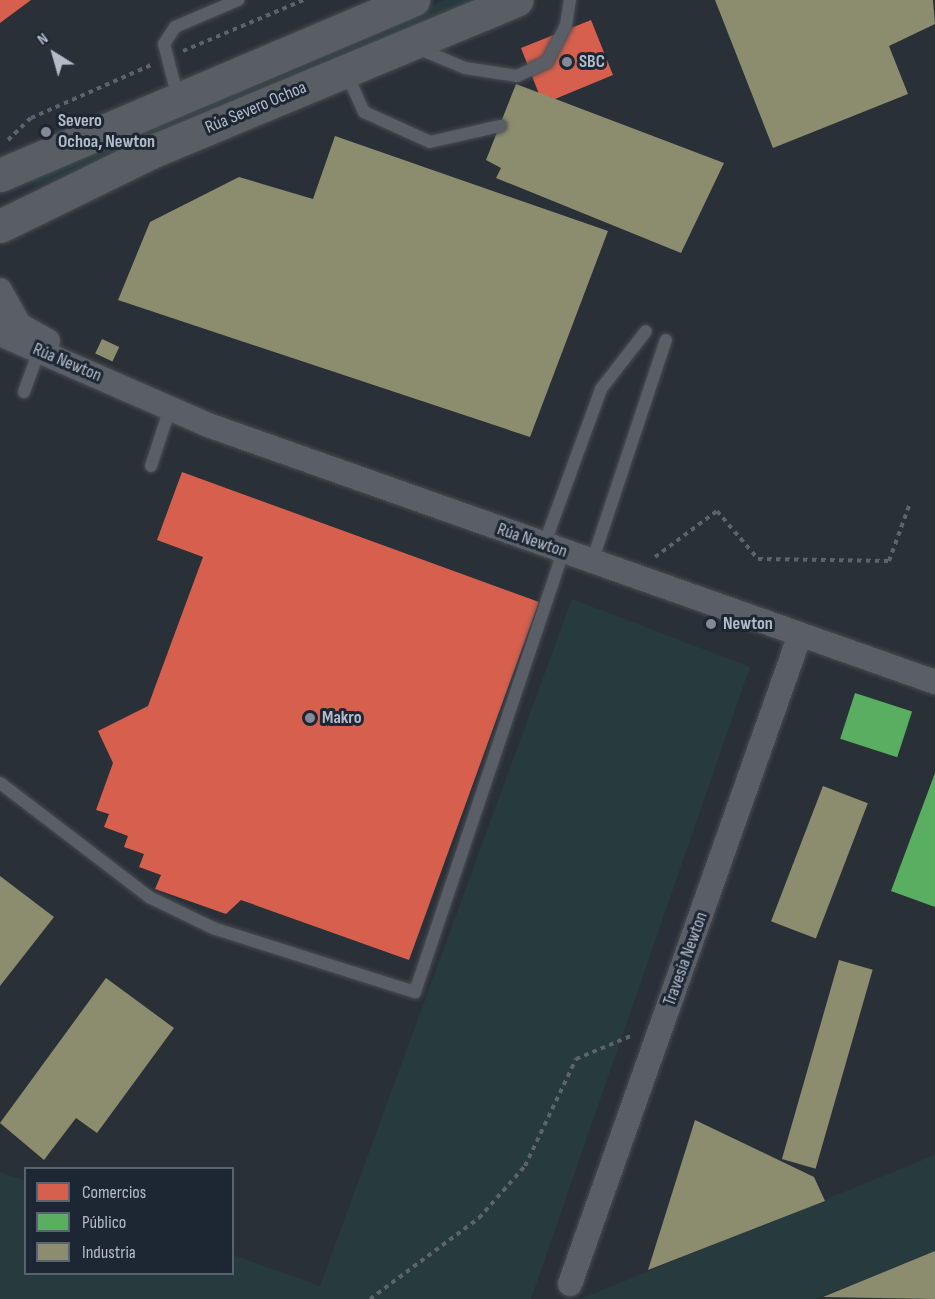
<!DOCTYPE html>
<meta charset="utf-8">
<style>
body{margin:0}
#map{position:relative;width:935px;height:1299px;overflow:hidden;background:#2a3038;font-family:"Sofia Sans Condensed",sans-serif}
div>[style]{position:absolute}
[style*='--x']{left:calc(var(--x)*1px);top:calc(var(--y)*1px);width:calc(var(--w)*1px);rotate:calc(var(--a)*1deg)}
.green>*{inset:0;background:#273a3e}
.shops>*{inset:0;background:#d6604d}
.public>*{inset:0;background:#5aae61;transform-origin:0 0}
.industry>*{inset:0;background:#8c8c6e;transform-origin:0 0}
.path>*{height:4px;margin-top:-2px;transform-origin:0;background:repeating-linear-gradient(90deg,#5d636a 0 4.5px,transparent 0 9px)}
.roads{filter:drop-shadow(0 0 2px #484c53) drop-shadow(0 0 2px #484c53)}
.lane>*{height:12px;margin:-6px;padding:0 6px;transform-origin:6px;border-radius:6px;background:#5a5e66}
.street>*{height:24px;margin:-12px;padding:0 12px;transform-origin:12px;border-radius:12px;background:#5a5e66}
.secondary>*{height:33px;margin:-16.5px;padding:0 16.5px;transform-origin:16.5px;border-radius:16.5px;background:#595d64}
.dots>*{width:16px;height:16px;translate:-50% -50%;box-sizing:border-box;border:3px solid #1d2633;border-radius:50%}
span{translate:-50% -50%;white-space:nowrap;text-align:center;line-height:1.15;-webkit-text-stroke:6px #1d2633;paint-order:stroke}
.poi-label{font-size:18px;color:#b4bcc9;font-weight:700}
.left{translate:0 -50%;text-align:left}
.street-label{font-size:18px;color:#b4bcc9}
.legend{position:absolute;left:24px;top:1167px;width:210px;height:108px;box-sizing:border-box;background:#1d2633;border:2px solid #59626f;margin:0;padding:8px 10px;list-style:none;font-size:18px;color:#b4bcc9}
.legend li{display:flex;align-items:center;gap:12px;height:30px}
.legend b{width:30px;border:2px solid #59626f}
.north{position:absolute;left:24px;top:24px;width:60px;height:60px;-webkit-text-stroke:4px #1d2633;paint-order:stroke;rotate:323deg;font-size:16px;font-weight:700;line-height:24px;text-align:center;color:#b4bcc9}
.north::after{content:'';display:block;margin:auto;width:21px;height:27px;background:#b4bcc9;clip-path:polygon(50% 0,100% 100%,50% 72%,0 100%)}
</style>
<div id="map">
<div class="green">
<div style="clip-path:polygon(444px 0,482px 0,35px 187px,30px 177px)"></div>
<div style="clip-path:polygon(572px 599px,750px 667px,531px 1299px,0 1299px,0 1172px,25px 1181px,26px 1274px,232px 1274px,233px 1255px,320px 1286px)"></div>
<div style="clip-path:polygon(935px 1155px,935px 1251px,816px 1299px,580px 1299px)"></div>
</div>
<div class="shops">
<div style="clip-path:polygon(0 0,31px 0,0 23px)"></div>
<div style="clip-path:polygon(591px 20px,613px 75px,555px 99px,539px 94px,521px 48px)"></div>
<div style="clip-path:polygon(182px 472px,539px 602px,409px 960px,241px 900px,226px 914px,155px 889px,161px 875px,139px 867px,144px 854px,124px 847px,128px 836px,104px 827px,109px 814px,96px 810px,113px 763px,98px 731px,148px 706px,203px 557px,157px 540px)"></div>
</div>
<div class="public">
<div style="left:855px;top:693px;width:60px;height:48px;rotate:18deg"></div>
<div style="clip-path:polygon(935px 773px,935px 907px,891px 891px)"></div>
</div>
<div class="industry">
<div style="clip-path:polygon(715px 0,933px 0,935px 24px,889px 46px,908px 94px,773px 148px)"></div>
<div style="clip-path:polygon(516px 84px,724px 163px,681px 253px,496px 178px,501px 168px,486px 160px)"></div>
<div style="clip-path:polygon(335px 136px,608px 231px,530px 437px,118px 300px,150px 222px,239px 177px,313px 199px)"></div>
<div style="left:102px;top:339px;width:19px;height:16px;rotate:25deg"></div>
<div style="left:823px;top:786px;width:48px;height:145px;rotate:21deg"></div>
<div style="clip-path:polygon(0 876px,54px 917px,0 986px)"></div>
<div style="left:839px;top:960px;width:35px;height:207px;rotate:16deg"></div>
<div style="clip-path:polygon(106px 978px,174px 1028px,97px 1133px,76px 1118px,44px 1160px,0 1123px)"></div>
<div style="clip-path:polygon(695px 1120px,814px 1177px,825px 1201px,648px 1270px)"></div>
<div style="clip-path:polygon(935px 1251px,935px 1299px,823px 1297px)"></div>
</div>
<div class="path">
<div style="--x:183;--y:51;--w:131;--a:-22.9"></div>
<div style="--x:8;--y:140;--w:32;--a:-44"></div>
<div style="--x:31;--y:118;--w:131;--a:-23.8"></div>
<div style="--x:655;--y:557;--w:77;--a:-36.6"></div>
<div style="--x:717;--y:511;--w:63;--a:49.5"></div>
<div style="--x:758;--y:559;--w:131;--a:0.9"></div>
<div style="--x:889;--y:561;--w:59;--a:-70"></div>
<div style="--x:370;--y:1299;--w:136;--a:-36.6"></div>
<div style="--x:479;--y:1218;--w:69;--a:-48.5"></div>
<div style="--x:525;--y:1166;--w:119;--a:-64.5"></div>
<div style="--x:576;--y:1059;--w:62;--a:-22.8"></div>
</div>
<div class="roads">
<div class="lane">
<div style="--x:417;--y:48;--w:52;--a:22.6"></div>
<div style="--x:465;--y:68;--w:53;--a:8.7"></div>
<div style="--x:517;--y:76;--w:33;--a:-25"></div>
<div style="--x:547;--y:62;--w:42;--a:-62.8"></div>
<div style="--x:566;--y:25;--w:25;--a:-81"></div>
<div style="--x:346;--y:72;--w:44;--a:65.8"></div>
<div style="--x:364;--y:112;--w:72;--a:24.4"></div>
<div style="--x:430;--y:142;--w:72;--a:-12.9"></div>
<div style="--x:178;--y:98;--w:56;--a:-104.5"></div>
<div style="--x:164;--y:44;--w:20;--a:-57"></div>
<div style="--x:175;--y:27;--w:69;--a:-23.2"></div>
<div style="--x:24;--y:392;--w:44;--a:-69.9"></div>
<div style="--x:151;--y:466;--w:61;--a:-71.9"></div>
<div style="--x:544;--y:545;--w:166;--a:-69.9"></div>
<div style="--x:601;--y:389;--w:73;--a:-52.2"></div>
<div style="--x:592;--y:562;--w:234;--a:-71.6"></div>
<div style="--x:0;--y:783;--w:188;--a:37.4"></div>
<div style="--x:149;--y:897;--w:71;--a:25.8"></div>
<div style="--x:213;--y:928;--w:212;--a:17.6"></div>
<div style="--x:415;--y:992;--w:464;--a:-71.4"></div>
</div>
<div class="street">
<div style="--x:0;--y:290;--w:39;--a:61"></div>
<div style="--x:0;--y:314;--w:55;--a:29.4"></div>
<div style="--x:0;--y:334;--w:227;--a:23.6"></div>
<div style="--x:208;--y:425;--w:771;--a:19.47"></div>
<div style="--x:570;--y:1284;--w:689;--a:-70.49"></div>
</div>
<div class="secondary">
<div style="--x:0;--y:175;--w:449;--a:-23"></div>
<div style="--x:0;--y:226;--w:168;--a:-26.1"></div>
<div style="--x:151;--y:152;--w:396;--a:-22.6"></div>
</div>
</div>
<div class="dots">
<div style="left:567px;top:62px;background:#848b96"></div>
<div style="left:46px;top:132px;background:#848b96"></div>
<div style="left:711px;top:624px;background:#848b96"></div>
<div style="left:310px;top:718px;background:#848b96"></div>
</div>
<div class="poi-label">
<span class="left" style="left:579px;top:62px">SBC</span>
<span class="left" style="left:58px;top:132px">Severo<br>Ochoa, Newton</span>
<span class="left" style="left:723px;top:624px">Newton</span>
<span class="left" style="left:322px;top:718px">Makro</span>
</div>
<div class="street-label">
<span style="left:256px;top:108px;rotate:-23deg">Rúa Severo Ochoa</span>
<span style="left:67px;top:363px;rotate:23deg">Rúa Newton</span>
<span style="left:532px;top:541px;rotate:19deg">Rúa Newton</span>
<span style="left:686px;top:959px;rotate:-70deg">Travesía Newton</span>
</div>
<ul class="legend">
<li><b style="height:16px;background:#d6604d"></b>Comercios</li>
<li><b style="height:16px;background:#5aae61"></b>Público</li>
<li><b style="height:16px;background:#8c8c6e"></b>Industria</li>
</ul>
<div class="north">N</div>
</div>
